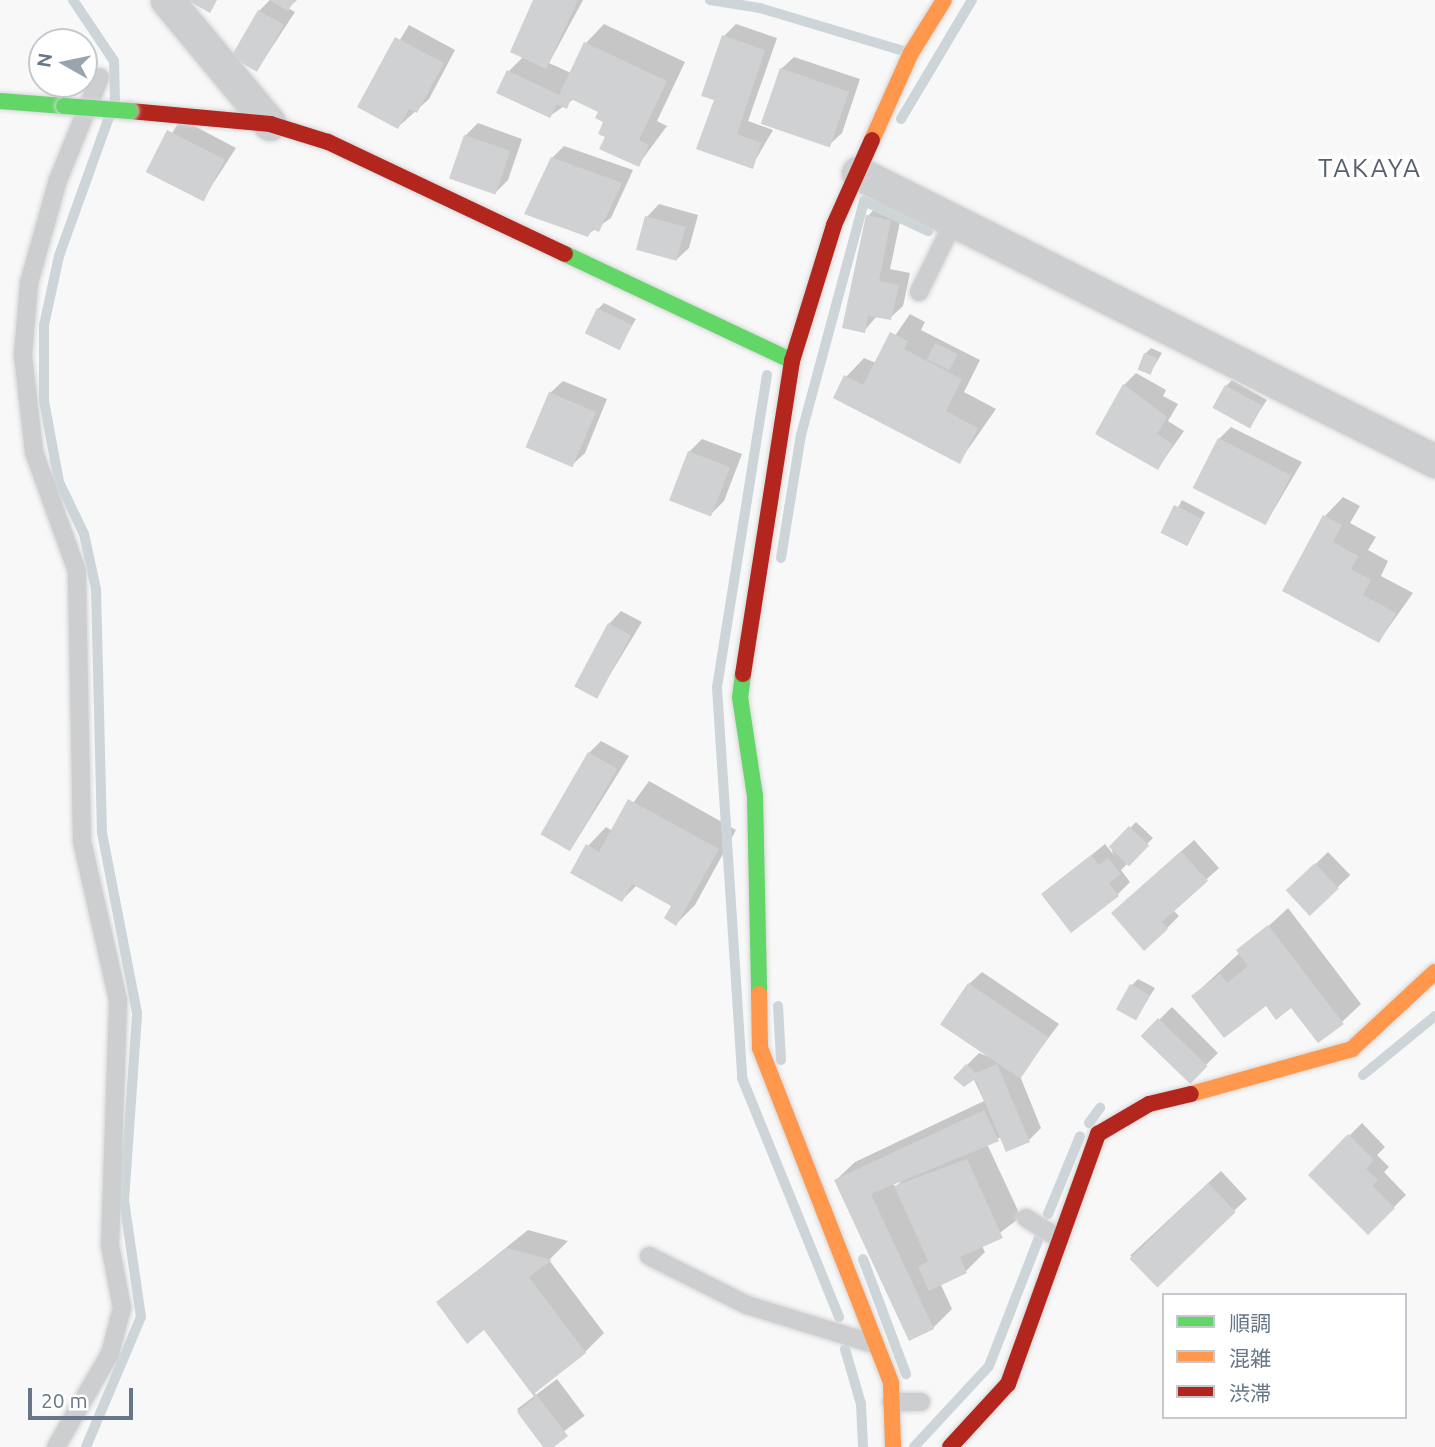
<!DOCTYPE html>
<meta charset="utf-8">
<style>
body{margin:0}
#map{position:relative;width:1435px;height:1447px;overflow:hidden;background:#f8f8f8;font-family:Ubuntu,"Noto Sans JP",sans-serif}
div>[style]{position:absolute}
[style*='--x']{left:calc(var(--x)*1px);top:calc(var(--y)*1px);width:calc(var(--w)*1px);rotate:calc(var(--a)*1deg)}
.shadow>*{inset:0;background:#0003;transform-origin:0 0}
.stream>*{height:10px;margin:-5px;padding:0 5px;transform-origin:5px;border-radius:5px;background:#cdd5d8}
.building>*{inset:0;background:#cfd1d2;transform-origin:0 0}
.roads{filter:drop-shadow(0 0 2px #d5d6d7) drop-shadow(0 0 2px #d5d6d7)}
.lane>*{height:18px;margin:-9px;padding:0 9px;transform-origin:9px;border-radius:9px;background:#cdcecf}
.street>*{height:33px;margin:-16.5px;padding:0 16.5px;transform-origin:16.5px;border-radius:16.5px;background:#cdcecf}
.fast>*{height:16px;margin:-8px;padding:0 8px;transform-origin:8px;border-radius:8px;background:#63d668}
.slow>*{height:16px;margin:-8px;padding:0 8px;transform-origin:8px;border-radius:8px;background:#ff974d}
.jam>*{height:16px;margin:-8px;padding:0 8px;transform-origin:8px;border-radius:8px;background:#b3261e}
.bridges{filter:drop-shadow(0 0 2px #d5d6d7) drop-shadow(0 0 2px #d5d6d7)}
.fast-bridge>*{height:16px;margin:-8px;padding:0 8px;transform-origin:8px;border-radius:8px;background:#63d668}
span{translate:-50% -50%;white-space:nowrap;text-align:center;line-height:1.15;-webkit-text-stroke:7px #fff;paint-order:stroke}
.neighbourhood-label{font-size:26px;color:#56616d;letter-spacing:2px}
.legend{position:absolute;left:1162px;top:1293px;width:245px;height:126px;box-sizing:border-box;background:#fff;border:2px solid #c3c9cf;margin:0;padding:9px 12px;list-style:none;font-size:21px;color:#687788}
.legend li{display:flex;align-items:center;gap:14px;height:35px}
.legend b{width:35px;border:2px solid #c3c9cf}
.north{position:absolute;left:28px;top:28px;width:70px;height:70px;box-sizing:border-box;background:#fff;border:2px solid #c3c9cf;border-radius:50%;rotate:279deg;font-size:19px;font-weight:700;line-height:28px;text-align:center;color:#687788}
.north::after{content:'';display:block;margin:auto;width:24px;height:32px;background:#9aa4af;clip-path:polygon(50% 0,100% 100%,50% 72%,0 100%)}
.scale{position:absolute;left:28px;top:1388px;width:105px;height:32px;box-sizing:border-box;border:4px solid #687788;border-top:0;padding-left:9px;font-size:21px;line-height:24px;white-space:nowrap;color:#687788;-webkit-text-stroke:5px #fff;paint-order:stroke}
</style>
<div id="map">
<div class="shadow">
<div style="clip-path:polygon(270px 0,297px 0,288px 8px,295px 12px,257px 70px,259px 11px)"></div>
<div style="clip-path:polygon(535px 0,583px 0,549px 63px,571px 73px,586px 43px,604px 24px,685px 62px,657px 121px,667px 126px,638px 165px,608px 136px,600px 111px,574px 99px,550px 116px,509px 71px,524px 56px)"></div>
<div style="clip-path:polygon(736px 24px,777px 38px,748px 121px,773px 130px,752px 166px,716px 99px,724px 36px)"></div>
<div style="clip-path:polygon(409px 25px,455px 50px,429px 99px,398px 127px,359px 107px)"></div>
<div style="clip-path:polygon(794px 57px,860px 79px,842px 133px,829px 145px,781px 69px)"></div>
<div style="clip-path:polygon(181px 119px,236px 148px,203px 199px,148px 171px)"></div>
<div style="clip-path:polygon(478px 123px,522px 139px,508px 180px,495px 193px,465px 136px)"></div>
<div style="clip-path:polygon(564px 146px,633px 170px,611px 218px,587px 235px,552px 158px)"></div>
<div style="clip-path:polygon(880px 203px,903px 208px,890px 269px,910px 273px,903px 306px,890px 318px,877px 316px,864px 331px,868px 216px)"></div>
<div style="clip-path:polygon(659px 204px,698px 215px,689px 248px,676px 260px,647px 217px)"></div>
<div style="clip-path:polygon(604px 303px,636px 319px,619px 348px,598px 309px)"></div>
<div style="clip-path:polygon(910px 314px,925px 322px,921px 330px,980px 360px,964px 392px,996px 409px,959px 462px,846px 377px,864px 358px,876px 363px)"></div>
<div style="clip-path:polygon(1151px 348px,1162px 353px,1150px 373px,1145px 354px)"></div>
<div style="clip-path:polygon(1136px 373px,1166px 390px,1163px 396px,1178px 404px,1168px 421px,1184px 431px,1158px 468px,1124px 385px)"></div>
<div style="clip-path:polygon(1232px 380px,1267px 400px,1249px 427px,1226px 386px)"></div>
<div style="clip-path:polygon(563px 381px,607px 399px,585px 453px,572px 465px,550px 393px)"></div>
<div style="clip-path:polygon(1231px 427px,1302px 462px,1266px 523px,1219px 439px)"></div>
<div style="clip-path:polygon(702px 439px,742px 454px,724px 501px,711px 514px,689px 452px)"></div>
<div style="clip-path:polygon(1343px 497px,1360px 506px,1350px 523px,1376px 537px,1368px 550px,1388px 561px,1381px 576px,1413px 593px,1379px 641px,1284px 590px,1325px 516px)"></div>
<div style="left:1182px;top:500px;width:26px;height:38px;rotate:28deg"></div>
<div style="clip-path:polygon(621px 611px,642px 622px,597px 696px,609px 624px)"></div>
<div style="clip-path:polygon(601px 741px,629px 756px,571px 849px,589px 753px)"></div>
<div style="clip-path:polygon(649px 781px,736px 830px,695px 905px,676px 924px,673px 905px,637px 885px,622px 900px,588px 846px,606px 827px,613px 831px)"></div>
<div style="clip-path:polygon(1136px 822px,1153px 838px,1121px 870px,1130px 882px,1118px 894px,1044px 894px,1105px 844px,1113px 854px,1111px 847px)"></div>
<div style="clip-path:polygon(1194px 840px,1219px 868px,1173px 910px,1179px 916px,1167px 928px,1126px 901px)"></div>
<div style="left:1328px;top:852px;width:32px;height:56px;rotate:46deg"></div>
<div style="clip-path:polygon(1288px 908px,1361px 1004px,1342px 1022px,1291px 1006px,1193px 996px)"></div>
<div style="clip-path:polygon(evenodd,982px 972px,1059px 1024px,1020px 1076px,1041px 1128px,1029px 1140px,1001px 1137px,987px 1144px,1021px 1217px,982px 1246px,985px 1252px,966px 1271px,940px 1283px,952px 1309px,933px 1328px,836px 1180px,855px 1162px,984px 1101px,967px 1065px,979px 1053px,995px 1059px,969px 984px,982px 972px,904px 1179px,895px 1187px,893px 1183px,904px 1179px)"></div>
<div style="clip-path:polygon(1138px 979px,1155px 988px,1136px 1018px,1132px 985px)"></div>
<div style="left:1172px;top:1007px;width:65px;height:40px;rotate:45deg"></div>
<div style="clip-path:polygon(1362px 1123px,1385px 1147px,1377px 1155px,1389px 1167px,1384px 1172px,1406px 1195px,1368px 1233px,1310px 1175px)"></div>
<div style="left:1221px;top:1171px;width:38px;height:124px;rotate:47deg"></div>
<div style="clip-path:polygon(528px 1230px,568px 1241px,549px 1260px,604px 1333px,585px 1352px,485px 1328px,438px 1302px)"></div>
<div style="left:557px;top:1379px;width:46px;height:50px;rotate:53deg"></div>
</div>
<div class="stream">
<div style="--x:73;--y:0;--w:73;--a:56.1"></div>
<div style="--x:114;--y:61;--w:41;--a:88.6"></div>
<div style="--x:710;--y:0;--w:51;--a:9.1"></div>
<div style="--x:760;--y:8;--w:149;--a:16.7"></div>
<div style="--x:901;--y:119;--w:139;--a:-59.2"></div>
<div style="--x:767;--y:375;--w:316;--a:99.1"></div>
<div style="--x:717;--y:687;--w:392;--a:86.3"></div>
<div style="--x:742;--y:1078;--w:258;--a:67.9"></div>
<div style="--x:781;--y:558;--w:125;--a:-80.8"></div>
<div style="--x:801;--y:435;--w:242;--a:-74.9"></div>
<div style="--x:864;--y:201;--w:71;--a:25.1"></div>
<div style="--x:778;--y:1006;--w:54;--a:86.8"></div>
<div style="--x:1363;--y:1075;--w:93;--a:-39.3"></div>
<div style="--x:1089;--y:1123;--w:19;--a:-54"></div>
<div style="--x:1048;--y:1214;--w:84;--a:-67.7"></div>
<div style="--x:863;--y:1259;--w:123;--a:69.5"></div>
<div style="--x:845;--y:1349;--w:57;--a:73.8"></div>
<div style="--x:861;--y:1404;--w:43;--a:87.3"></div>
<div style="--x:86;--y:1447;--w:141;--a:-67.1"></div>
<div style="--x:141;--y:1317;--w:117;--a:-98.3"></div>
<div style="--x:124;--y:1201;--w:188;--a:-86"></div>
<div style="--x:137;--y:1013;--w:183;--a:-101"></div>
<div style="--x:102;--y:833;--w:244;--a:-91.4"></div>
<div style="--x:96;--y:589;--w:56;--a:-102.3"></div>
<div style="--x:84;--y:534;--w:58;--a:-115.7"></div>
<div style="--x:59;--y:482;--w:82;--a:-100.5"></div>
<div style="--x:44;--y:401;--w:76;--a:-90"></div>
<div style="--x:44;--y:325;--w:71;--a:-77.7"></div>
<div style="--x:59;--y:256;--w:148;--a:-70.2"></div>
<div style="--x:914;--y:1447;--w:110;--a:-47.2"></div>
<div style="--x:989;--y:1366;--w:137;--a:-68.7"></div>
</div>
<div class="building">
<div style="clip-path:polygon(187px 0,217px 0,210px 13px)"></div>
<div style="clip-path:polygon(269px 0,295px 0,288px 11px)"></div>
<div style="clip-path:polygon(533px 0,578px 0,546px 69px,510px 52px)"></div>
<div style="left:258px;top:10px;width:30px;height:54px;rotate:30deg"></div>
<div style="clip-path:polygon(722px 35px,765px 50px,737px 134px,761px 143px,753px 169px,696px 149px,714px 100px,701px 96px)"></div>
<div style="clip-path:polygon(395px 37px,444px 63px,417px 113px,409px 109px,398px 129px,357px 107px)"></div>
<div style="clip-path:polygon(584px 42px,667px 81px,639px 140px,649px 145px,639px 167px,599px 149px,605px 137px,598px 134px,603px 122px,595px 118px,598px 112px,571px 99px,567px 109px,557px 104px,550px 118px,496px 93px,507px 70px,559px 95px)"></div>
<div style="left:780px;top:68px;width:73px;height:59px;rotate:19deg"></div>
<div style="left:167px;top:130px;width:65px;height:47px;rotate:27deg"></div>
<div style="left:464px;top:135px;width:49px;height:46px;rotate:19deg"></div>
<div style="clip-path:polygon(551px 157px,622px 183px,599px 232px,592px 229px,588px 237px,524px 214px)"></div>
<div style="clip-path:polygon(866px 215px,891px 220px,879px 281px,899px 285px,891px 320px,868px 316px,865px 333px,842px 328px)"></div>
<div style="left:645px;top:216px;width:42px;height:35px;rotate:15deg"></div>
<div style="left:597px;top:308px;width:39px;height:28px;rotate:26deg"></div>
<div style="clip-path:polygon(890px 332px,908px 341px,904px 349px,962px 379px,946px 411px,978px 428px,960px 464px,833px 398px,844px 375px,863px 385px)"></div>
<div style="left:935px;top:343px;width:25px;height:18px;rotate:26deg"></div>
<div style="left:1144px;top:353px;width:14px;height:18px;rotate:21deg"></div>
<div style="clip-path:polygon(1123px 384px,1167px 417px,1157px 434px,1173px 444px,1158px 470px,1095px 434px)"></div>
<div style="left:1225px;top:385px;width:43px;height:26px;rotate:29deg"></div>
<div style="left:549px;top:392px;width:51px;height:60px;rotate:23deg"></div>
<div style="left:1218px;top:438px;width:82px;height:56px;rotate:27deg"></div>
<div style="left:688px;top:451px;width:45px;height:53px;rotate:21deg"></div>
<div style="left:1174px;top:505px;width:30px;height:31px;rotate:26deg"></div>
<div style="clip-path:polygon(1323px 515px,1342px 525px,1333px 542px,1358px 556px,1351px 569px,1371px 580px,1363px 595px,1396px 613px,1379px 643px,1282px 591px)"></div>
<div style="left:608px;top:623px;width:26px;height:72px;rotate:28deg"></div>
<div style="left:588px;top:752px;width:34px;height:95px;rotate:30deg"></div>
<div style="clip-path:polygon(628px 799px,719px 849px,676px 926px,664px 918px,671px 906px,632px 884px,622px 902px,570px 873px,586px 844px,599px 852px)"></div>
<div style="left:1129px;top:826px;width:28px;height:29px;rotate:44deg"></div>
<div style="clip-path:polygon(1181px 851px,1208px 881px,1162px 922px,1168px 929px,1144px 951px,1111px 913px)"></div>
<div style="clip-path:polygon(1091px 855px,1099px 865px,1108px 858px,1121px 874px,1109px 883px,1119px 896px,1071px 933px,1041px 894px)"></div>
<div style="left:1315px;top:863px;width:35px;height:40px;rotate:47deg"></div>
<div style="clip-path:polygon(1268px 925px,1344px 1024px,1318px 1043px,1291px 1008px,1276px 1020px,1266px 1006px,1224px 1038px,1191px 996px,1220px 974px,1227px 983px,1248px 966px,1236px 950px)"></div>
<div style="left:968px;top:983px;width:97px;height:50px;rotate:34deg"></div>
<div style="left:1130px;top:984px;width:23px;height:29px;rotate:29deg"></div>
<div style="left:1158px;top:1018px;width:69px;height:25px;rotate:44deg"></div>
<div style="clip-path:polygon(966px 1064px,976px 1073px,997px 1064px,1030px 1142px,1006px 1152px,975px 1079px,964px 1087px,953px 1078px)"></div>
<div style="clip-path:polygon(984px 1110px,999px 1141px,871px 1194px,934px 1329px,909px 1341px,834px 1180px)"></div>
<div style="clip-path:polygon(1348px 1134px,1374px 1160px,1366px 1169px,1378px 1180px,1373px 1186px,1395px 1208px,1368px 1235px,1308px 1175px)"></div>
<div style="clip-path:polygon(967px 1159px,1003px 1238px,960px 1257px,967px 1273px,929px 1291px,918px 1267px,928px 1261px,894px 1186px)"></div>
<div style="left:1208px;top:1183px;width:40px;height:109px;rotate:46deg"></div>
<div style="clip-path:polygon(507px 1248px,552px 1260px,529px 1277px,586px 1353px,535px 1393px,568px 1436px,554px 1447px,543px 1447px,517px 1412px,535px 1398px,484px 1330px,467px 1344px,436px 1302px)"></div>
</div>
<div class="roads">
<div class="lane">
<div style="--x:919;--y:292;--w:79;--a:-63.8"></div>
<div style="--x:1026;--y:1218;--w:40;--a:32"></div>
<div style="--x:649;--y:1256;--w:110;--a:26.6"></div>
<div style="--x:747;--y:1305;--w:133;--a:17.1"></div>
<div style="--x:891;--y:1402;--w:30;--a:0"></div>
<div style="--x:56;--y:1447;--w:108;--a:-59.9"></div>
<div style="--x:110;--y:1354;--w:48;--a:-75.4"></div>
<div style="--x:122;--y:1308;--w:64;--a:-100.8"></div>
<div style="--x:110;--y:1245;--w:245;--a:-88.1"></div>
<div style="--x:118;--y:1000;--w:163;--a:-102.8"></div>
<div style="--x:82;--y:841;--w:270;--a:-91.1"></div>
<div style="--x:77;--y:571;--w:127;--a:-109.9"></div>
<div style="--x:34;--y:452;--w:98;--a:-96.5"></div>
<div style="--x:23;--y:355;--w:72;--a:-85.2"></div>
<div style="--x:29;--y:283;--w:107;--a:-74.3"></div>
<div style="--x:58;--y:180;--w:111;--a:-67.8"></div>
</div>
<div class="street">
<div style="--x:167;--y:0;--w:161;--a:50.3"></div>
<div style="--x:858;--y:173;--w:645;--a:26.53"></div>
</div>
<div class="fast">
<div style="--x:0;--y:101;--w:64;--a:4.5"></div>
<div style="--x:565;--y:254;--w:251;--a:25.2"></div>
<div style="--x:743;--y:674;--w:23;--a:97"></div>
<div style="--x:740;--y:697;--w:100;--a:81.4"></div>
<div style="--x:755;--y:796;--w:198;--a:88.8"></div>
</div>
<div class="slow">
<div style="--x:872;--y:140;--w:95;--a:-65.9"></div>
<div style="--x:911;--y:53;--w:62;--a:-58.1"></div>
<div style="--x:759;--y:994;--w:54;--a:88.9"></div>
<div style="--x:760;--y:1048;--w:360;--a:68.6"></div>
<div style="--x:891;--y:1383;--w:64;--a:88.2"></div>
<div style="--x:1191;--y:1094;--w:167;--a:-15.6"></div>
<div style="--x:1352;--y:1049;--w:113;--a:-42.9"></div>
</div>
<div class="jam">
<div style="--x:130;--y:111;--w:141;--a:5.3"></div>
<div style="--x:270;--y:124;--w:61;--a:17.2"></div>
<div style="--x:328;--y:142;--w:262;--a:25.3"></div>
<div style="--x:743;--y:674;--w:317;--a:-81.1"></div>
<div style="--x:792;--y:361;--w:142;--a:-72.8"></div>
<div style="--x:834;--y:225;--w:93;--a:-65.9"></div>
<div style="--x:950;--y:1447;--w:86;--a:-47.4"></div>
<div style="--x:1008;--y:1384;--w:266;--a:-70.2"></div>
<div style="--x:1098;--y:1134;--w:59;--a:-30.5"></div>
<div style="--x:1149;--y:1104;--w:43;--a:-13.4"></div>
</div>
</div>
<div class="bridges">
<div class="fast-bridge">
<div style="--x:64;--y:106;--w:66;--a:4.3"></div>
</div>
</div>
<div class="neighbourhood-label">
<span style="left:1370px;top:168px">TAKAYA</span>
</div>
<ul class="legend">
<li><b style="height:9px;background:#63d668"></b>順調</li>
<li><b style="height:9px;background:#ff974d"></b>混雑</li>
<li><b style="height:9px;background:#b3261e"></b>渋滞</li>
</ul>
<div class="north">N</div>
<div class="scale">20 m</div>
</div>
